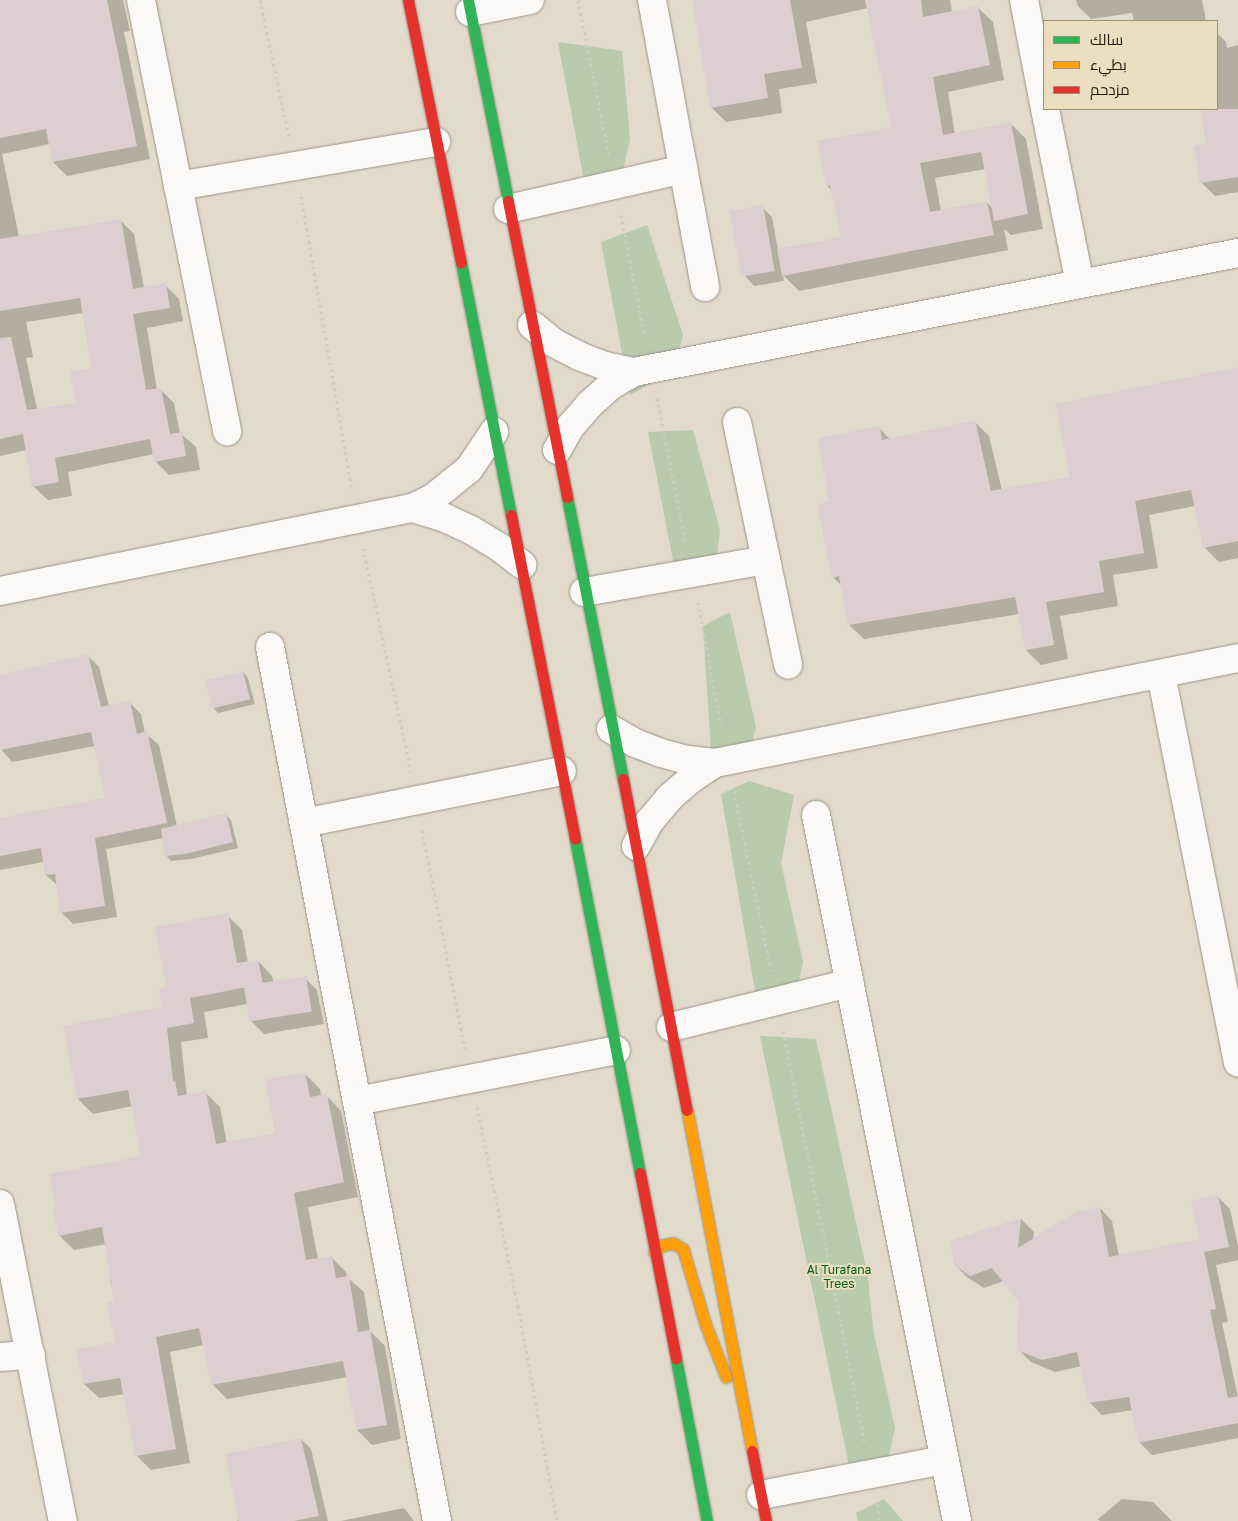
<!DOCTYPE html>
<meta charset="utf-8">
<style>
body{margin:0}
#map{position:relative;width:1238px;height:1521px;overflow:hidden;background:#e2daca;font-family:"Golos Text",Cairo,sans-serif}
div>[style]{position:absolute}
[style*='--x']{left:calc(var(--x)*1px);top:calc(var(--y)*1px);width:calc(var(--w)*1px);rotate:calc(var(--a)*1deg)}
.green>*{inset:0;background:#b9caad}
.shadow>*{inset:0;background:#0003}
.building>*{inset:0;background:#dfced1;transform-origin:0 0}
.path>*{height:3px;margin-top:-1.5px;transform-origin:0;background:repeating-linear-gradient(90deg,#ceccc7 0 2.5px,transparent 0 6.5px)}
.roads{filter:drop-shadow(0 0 1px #9a9488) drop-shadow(0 0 1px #9a9488)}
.street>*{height:28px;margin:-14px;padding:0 14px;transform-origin:14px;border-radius:14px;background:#fbf9f7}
.fast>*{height:11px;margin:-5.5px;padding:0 5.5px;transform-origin:5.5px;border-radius:5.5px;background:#30b455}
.slow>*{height:11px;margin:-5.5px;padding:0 5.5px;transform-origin:5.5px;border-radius:5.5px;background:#ff9f0a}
.jam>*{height:11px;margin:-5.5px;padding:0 5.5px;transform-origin:5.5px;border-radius:5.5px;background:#e5322d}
span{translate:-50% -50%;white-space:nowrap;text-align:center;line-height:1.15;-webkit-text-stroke:4px #ecdec0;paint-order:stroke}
.park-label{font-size:12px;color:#006012}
.legend{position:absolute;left:1043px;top:20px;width:175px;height:90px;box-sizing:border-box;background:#ecdec0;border:1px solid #9a907a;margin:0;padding:6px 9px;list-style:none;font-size:15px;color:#201b10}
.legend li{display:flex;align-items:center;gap:10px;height:25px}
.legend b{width:25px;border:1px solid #9a907a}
</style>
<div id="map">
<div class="green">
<div style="clip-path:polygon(558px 42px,622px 51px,630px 139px,623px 171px,587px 196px)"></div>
<div style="clip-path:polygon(647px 225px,683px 335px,674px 371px,630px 395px,601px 242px)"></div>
<div style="clip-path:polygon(693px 430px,720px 530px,716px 563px,678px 586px,648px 432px)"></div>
<div style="clip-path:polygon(730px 612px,756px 727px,748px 758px,713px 783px,703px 626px)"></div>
<div style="clip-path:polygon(749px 781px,794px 795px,781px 863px,803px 962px,796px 995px,760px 1019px,721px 794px)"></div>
<div style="clip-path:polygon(760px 1036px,816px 1039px,868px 1277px,873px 1329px,895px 1428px,888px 1460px,853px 1485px)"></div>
<div style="clip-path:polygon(884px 1499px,903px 1521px,858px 1521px,856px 1513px)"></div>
</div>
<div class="shadow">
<div style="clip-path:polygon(evenodd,0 0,123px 0,130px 31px,124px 32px,150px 159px,67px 176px,53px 162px,50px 144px,2px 154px,19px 237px,120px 220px,134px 234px,144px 288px,165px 285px,179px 299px,183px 321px,147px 328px,157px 390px,160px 389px,174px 403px,180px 433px,196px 447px,200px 470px,169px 475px,155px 461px,154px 454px,68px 472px,72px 496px,48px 500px,33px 486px,27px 450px,0 456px,0 0,83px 313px,92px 369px,76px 404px,37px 409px,26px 358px,33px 357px,26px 322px,83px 313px)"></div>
<div style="clip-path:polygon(evenodd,693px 0,950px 0,952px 12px,977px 7px,993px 22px,1004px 80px,948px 92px,955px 134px,1010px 123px,1026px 139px,1043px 229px,1011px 235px,1004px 229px,1008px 250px,799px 291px,783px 275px,784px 281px,754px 286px,745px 276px,732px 212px,762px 207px,772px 217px,778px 250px,842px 238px,832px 191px,827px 185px,893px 128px,868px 8px,806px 22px,817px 83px,779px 89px,782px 113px,726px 122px,711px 107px,693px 0,986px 169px,993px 209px,987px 202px,941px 211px,935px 178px,986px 169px)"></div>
<div style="clip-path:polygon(1076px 0,1202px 0,1206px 21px,1134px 21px,1132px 13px,1091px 19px,1078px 6px)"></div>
<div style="clip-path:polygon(1217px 33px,1226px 42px,1227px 48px,1238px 45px,1238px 192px,1215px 196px,1202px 183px,1207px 145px,1201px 109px,1217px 109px)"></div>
<div style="clip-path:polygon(1238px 368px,1238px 558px,1219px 562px,1204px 547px,1195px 506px,1149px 515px,1158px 568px,1113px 575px,1118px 606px,1060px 616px,1068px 659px,1041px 665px,1026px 650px,1019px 614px,864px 639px,849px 625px,842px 586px,833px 577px,831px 503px,879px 428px,891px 440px,974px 421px,989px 436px,1002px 490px,1071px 478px)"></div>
<div style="clip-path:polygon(87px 655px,99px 667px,109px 706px,129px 702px,141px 714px,145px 733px,159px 745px,177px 826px,226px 815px,231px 820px,238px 848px,191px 859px,171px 861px,166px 855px,164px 838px,106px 849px,117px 917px,73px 924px,61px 912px,58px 886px,46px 875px,44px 862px,0 870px,0 820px,107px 799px,95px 746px,12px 762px,0 748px,0 676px)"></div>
<div style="clip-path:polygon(243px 672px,248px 678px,255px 704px,218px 713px,213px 707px)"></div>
<div style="clip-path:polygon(227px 915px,242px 930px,248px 963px,258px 961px,272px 976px,274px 984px,305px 978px,317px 990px,324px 1024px,264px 1034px,252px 1022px,248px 1004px,204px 1012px,208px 1038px,181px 1042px,187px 1096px,205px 1092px,220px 1107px,227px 1144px,276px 1134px,305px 1074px,320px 1089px,321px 1097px,327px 1096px,341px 1111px,358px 1197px,308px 1207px,318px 1259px,331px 1257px,346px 1272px,347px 1277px,364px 1292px,370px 1331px,385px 1346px,401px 1439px,372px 1445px,357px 1430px,348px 1377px,227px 1399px,212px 1384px,204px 1345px,170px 1352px,190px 1463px,151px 1470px,136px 1455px,125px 1394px,99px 1398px,84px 1384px,116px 1343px,115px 1302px,110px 1279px,113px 1278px,107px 1244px,74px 1250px,59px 1235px,58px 1209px,143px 1157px,133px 1106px,93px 1114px,78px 1099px,162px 1008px,167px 988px)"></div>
<div style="clip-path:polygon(1217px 1196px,1230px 1209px,1238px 1246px,1238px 1260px,1216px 1265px,1228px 1322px,1222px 1323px,1238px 1397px,1238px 1438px,1152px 1455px,1139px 1442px,1133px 1410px,1102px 1415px,1089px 1402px,1082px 1366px,1055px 1372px,1031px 1362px,1018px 1349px,1019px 1301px,1004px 1281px,984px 1288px,968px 1278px,955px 1265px,951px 1242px,1021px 1219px,1034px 1232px,1033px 1240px,1100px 1208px,1112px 1221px,1119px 1256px,1201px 1240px)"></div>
<div style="clip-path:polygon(301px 1439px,311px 1449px,328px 1521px,236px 1521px,240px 1520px)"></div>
<div style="clip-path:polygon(1122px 1499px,1153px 1502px,1172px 1521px,1100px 1521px,1098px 1519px)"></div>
<div style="clip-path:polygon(404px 1508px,414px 1521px,341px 1521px)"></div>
</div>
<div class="building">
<div style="clip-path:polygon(0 0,107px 0,137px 146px,52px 162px,46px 129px,0 138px)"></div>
<div style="clip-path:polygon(692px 0,790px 0,802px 68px,764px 74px,768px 98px,710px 108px)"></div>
<div style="clip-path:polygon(865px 0,921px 0,923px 17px,978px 6px,990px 65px,933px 77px,943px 135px,1011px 122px,1028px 214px,994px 221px,981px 152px,920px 163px,930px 212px,987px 201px,994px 235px,782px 276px,777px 249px,841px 237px,830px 185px,826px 186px,817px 141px,891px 127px)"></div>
<div style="clip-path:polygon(1200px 109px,1238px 109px,1238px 177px,1200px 183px,1194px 146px,1206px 144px)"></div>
<div style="left:763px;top:205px;width:67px;height:34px;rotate:80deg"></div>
<div style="clip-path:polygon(121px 219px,133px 289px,166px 283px,170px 308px,133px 314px,146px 390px,161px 388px,170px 434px,182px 432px,186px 456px,154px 462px,150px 439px,55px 458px,59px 482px,32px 487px,23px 434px,0 439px,0 338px,11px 337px,27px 410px,75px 403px,70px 371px,91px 368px,80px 298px,0 311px,0 239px)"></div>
<div style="clip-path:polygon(1238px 367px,1238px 541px,1203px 548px,1191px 490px,1135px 501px,1144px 553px,1099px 561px,1104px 592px,1046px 602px,1054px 645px,1025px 650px,1015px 597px,848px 625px,839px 576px,832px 578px,817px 504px,829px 502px,818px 438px,880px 426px,882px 440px,975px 420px,991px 491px,1070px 477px,1055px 404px)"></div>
<div style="clip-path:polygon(88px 654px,101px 707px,130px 701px,137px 734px,147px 731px,167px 823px,95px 838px,105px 906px,60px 913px,55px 874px,45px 875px,41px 848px,0 856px,0 818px,105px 798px,91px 732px,0 750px,0 675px)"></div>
<div style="left:243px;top:671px;width:29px;height:39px;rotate:76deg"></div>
<div style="clip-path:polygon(226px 813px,233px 842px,185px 854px,164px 856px,161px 829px)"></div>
<div style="clip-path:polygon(228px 913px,237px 963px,258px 960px,263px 984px,190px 998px,194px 1023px,167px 1028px,173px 1082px,175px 1081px,178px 1096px,206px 1091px,216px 1144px,275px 1133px,265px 1080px,305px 1072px,310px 1097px,327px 1094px,344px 1182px,294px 1193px,306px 1260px,332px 1256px,336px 1278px,349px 1276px,358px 1332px,370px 1330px,387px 1425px,356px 1430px,343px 1361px,211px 1385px,199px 1328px,156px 1337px,176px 1449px,135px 1456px,120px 1378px,83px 1384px,76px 1349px,115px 1342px,107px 1302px,114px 1301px,102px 1227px,58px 1236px,53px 1208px,56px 1208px,49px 1174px,141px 1156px,128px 1090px,77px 1099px,63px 1026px,161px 1007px,159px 988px,166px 987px,155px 927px)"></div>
<div style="left:306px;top:976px;width:36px;height:63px;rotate:81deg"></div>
<div style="clip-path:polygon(1218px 1195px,1229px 1247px,1204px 1252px,1216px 1309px,1210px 1310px,1228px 1398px,1238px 1396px,1238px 1423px,1138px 1443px,1129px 1397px,1088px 1403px,1077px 1352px,1042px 1360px,1017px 1350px,1018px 1301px,992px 1268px,970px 1276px,954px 1265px,950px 1241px,1021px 1218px,1018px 1248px,1075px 1212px,1100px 1207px,1109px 1257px,1200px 1239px,1191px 1201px)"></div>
<div style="clip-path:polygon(301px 1438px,319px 1516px,294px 1521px,239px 1521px,225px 1454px)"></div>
</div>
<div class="path">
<div style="--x:260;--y:0;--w:139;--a:78"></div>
<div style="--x:578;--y:0;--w:158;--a:78.7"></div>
<div style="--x:301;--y:196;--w:299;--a:80.2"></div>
<div style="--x:621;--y:215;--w:125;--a:79"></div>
<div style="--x:657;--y:398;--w:149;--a:78.8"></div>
<div style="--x:363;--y:548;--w:229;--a:77.9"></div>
<div style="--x:698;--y:602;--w:131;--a:79.5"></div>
<div style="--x:734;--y:791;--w:184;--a:78.4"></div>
<div style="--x:422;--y:830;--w:223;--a:78.9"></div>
<div style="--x:783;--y:1031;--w:421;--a:78.8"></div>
<div style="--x:477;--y:1107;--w:203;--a:78.4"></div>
<div style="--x:518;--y:1306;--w:219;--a:79.7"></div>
<div style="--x:877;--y:1504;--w:17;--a:80"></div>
</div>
<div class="roads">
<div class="street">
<div style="--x:141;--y:0;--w:440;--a:78.7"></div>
<div style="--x:652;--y:0;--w:292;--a:79.5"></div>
<div style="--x:1024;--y:0;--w:106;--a:79.1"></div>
<div style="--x:470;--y:12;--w:61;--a:-11.3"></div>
<div style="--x:1045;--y:109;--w:178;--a:78.7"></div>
<div style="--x:178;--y:186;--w:262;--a:-9.7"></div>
<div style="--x:508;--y:209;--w:180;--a:-12.8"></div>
<div style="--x:532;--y:325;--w:28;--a:39"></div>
<div style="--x:554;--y:343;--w:28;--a:27"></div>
<div style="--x:579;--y:356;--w:28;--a:21"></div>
<div style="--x:605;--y:366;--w:30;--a:12"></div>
<div style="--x:737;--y:422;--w:248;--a:78.1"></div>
<div style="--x:557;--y:450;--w:28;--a:-60"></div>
<div style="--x:571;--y:426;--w:28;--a:-49"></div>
<div style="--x:589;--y:405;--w:28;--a:-42"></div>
<div style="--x:610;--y:386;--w:28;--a:-30"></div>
<div style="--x:634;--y:372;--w:616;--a:-11.15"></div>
<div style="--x:413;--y:508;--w:31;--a:17"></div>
<div style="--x:443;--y:517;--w:31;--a:25"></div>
<div style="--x:471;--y:530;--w:31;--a:31"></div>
<div style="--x:498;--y:546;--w:31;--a:38"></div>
<div style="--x:0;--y:591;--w:421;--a:-11.4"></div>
<div style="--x:413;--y:508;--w:22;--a:-27"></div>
<div style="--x:433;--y:498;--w:46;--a:-38.9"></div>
<div style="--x:469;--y:469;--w:45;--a:-56"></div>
<div style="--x:584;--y:592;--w:185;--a:-10"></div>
<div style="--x:270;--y:647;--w:890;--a:79.18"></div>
<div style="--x:1161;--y:674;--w:396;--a:78.8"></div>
<div style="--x:611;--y:729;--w:28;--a:30"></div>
<div style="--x:635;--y:743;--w:28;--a:21"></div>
<div style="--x:661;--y:753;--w:28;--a:15"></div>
<div style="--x:688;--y:760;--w:27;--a:6"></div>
<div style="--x:715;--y:763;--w:533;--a:-11.35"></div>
<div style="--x:816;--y:815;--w:720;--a:78.71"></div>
<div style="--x:304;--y:823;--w:263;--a:-11.4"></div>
<div style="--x:636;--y:846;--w:29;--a:-61"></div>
<div style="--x:650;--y:821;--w:30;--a:-50"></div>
<div style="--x:669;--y:798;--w:29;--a:-41"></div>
<div style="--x:691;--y:779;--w:29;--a:-34"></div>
<div style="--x:671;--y:1027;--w:184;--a:-13.8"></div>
<div style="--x:357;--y:1101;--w:264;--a:-11.1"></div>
<div style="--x:0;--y:1204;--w:323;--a:78.8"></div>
<div style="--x:0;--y:1357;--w:31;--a:-4"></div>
<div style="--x:761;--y:1495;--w:187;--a:-10.8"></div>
</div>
<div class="fast">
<div style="--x:468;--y:0;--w:205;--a:78.7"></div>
<div style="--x:461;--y:263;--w:257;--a:78.8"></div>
<div style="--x:567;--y:497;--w:288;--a:78.8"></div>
<div style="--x:575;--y:839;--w:340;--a:79"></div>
<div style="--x:676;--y:1359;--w:165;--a:79.2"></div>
</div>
<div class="slow">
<div style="--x:687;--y:1110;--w:347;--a:79.2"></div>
<div style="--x:654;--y:1252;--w:11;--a:-38"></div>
<div style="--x:663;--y:1245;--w:10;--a:-11"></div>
<div style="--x:673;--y:1243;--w:12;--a:31"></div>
<div style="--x:683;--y:1249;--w:80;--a:73.4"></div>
<div style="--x:706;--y:1326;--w:55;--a:68.6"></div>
</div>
<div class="jam">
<div style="--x:408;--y:0;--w:268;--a:78.6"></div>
<div style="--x:508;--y:201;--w:302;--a:78.7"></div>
<div style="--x:511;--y:515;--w:330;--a:78.8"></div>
<div style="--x:623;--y:779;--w:337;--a:79.1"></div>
<div style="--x:640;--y:1173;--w:189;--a:79"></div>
<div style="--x:752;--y:1451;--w:71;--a:78.7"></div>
</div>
</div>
<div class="park-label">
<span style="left:839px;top:1277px">Al Turafana<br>Trees</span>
</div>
<ul class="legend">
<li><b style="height:6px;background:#30b455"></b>سالك</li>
<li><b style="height:6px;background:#ff9f0a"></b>بطيء</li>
<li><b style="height:6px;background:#e5322d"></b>مزدحم</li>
</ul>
</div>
